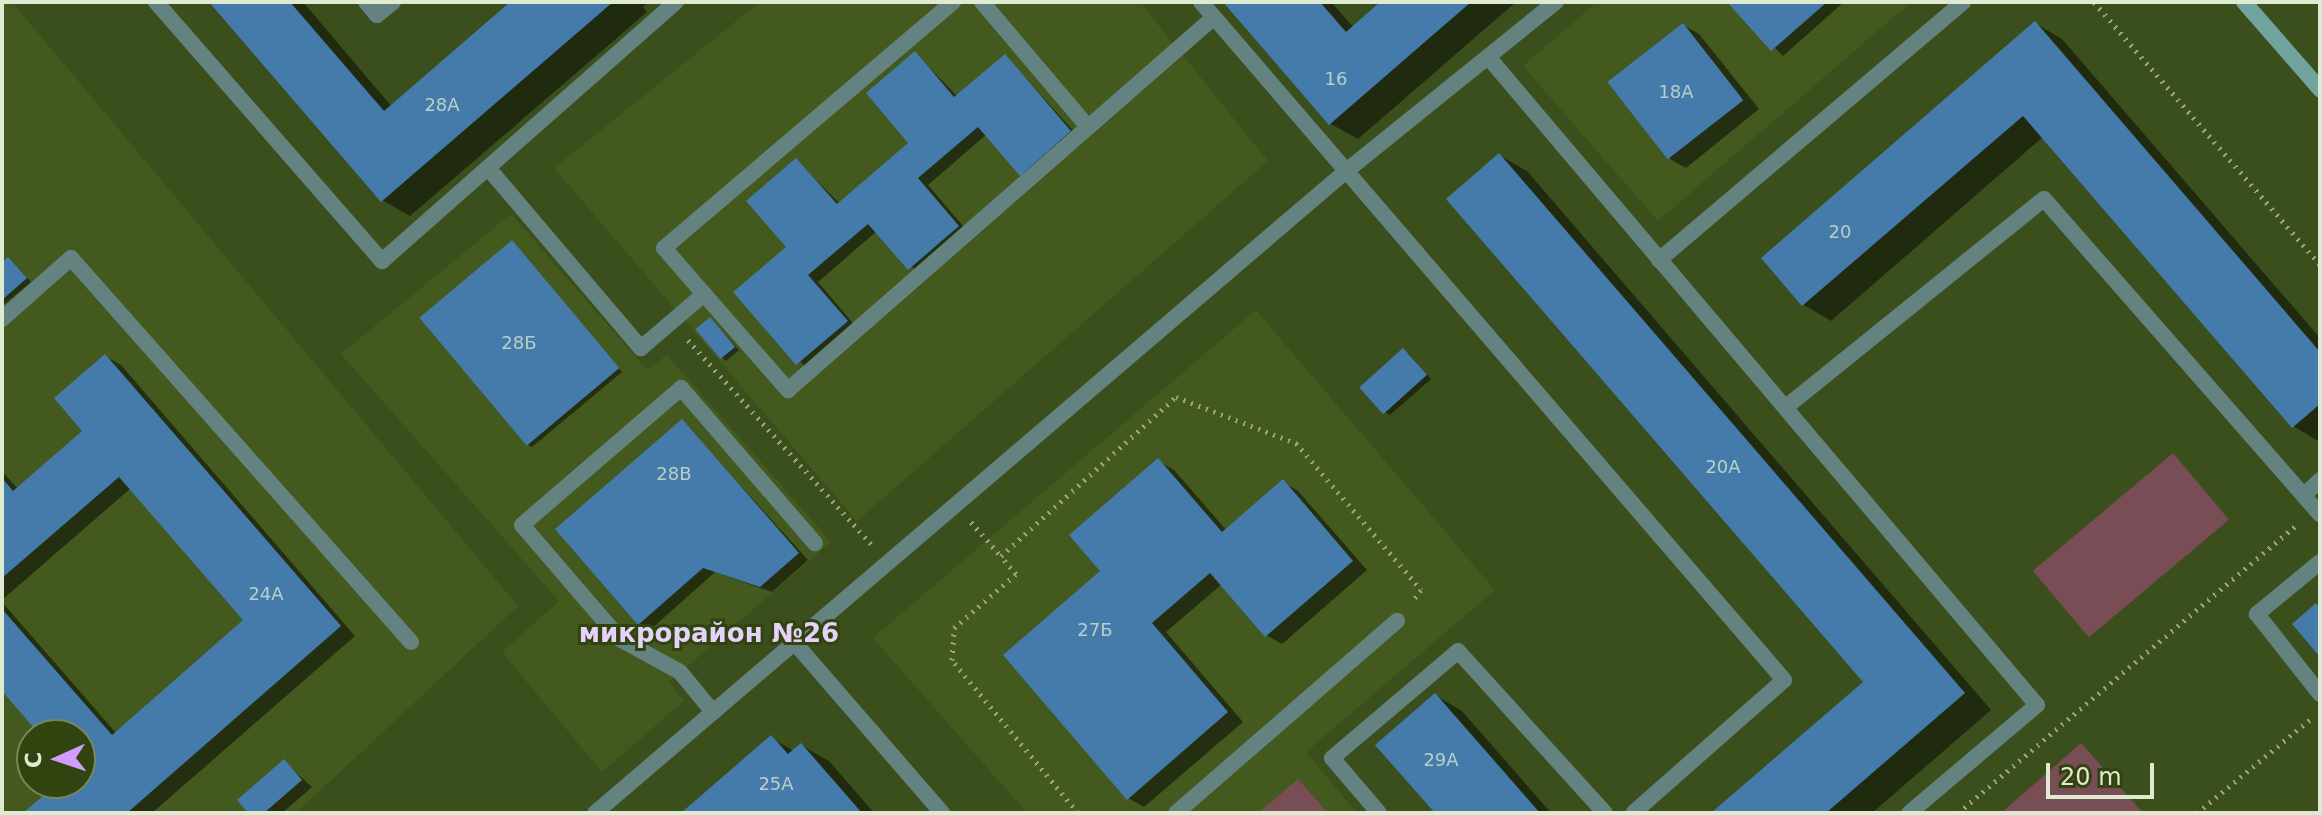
<!DOCTYPE html>
<meta charset="utf-8">
<style>
body{margin:0}
#map{position:relative;width:2322px;height:815px;overflow:hidden;background:#3b4f1c;font-family:"DejaVu Sans",sans-serif}
div>[style]{position:absolute}
[style*='--x']{left:calc(var(--x)*1px);top:calc(var(--y)*1px);width:calc(var(--w)*1px);rotate:calc(var(--a)*1deg)}
.built>*{inset:0;background:#43591e}
.green>*{inset:0;background:#784d55;transform-origin:0 0}
.shadow>*{inset:0;background:#0007}
.building>*{inset:0;background:#457bab;transform-origin:0 0}
.path>*{height:5px;margin-top:-2.5px;transform-origin:0;background:repeating-linear-gradient(90deg,#95a57f 0 2px,transparent 0 8px)}
.lane>*{height:16px;margin:-8px;padding:0 8px;transform-origin:8px;border-radius:8px;background:#648380}
.secondary>*{height:16px;margin:-8px;padding:0 8px;transform-origin:8px;border-radius:8px;background:#72a49f}
span{translate:-50% -50%;white-space:nowrap;text-align:center;line-height:1.15;-webkit-text-stroke:6px #314410;paint-order:stroke}
.number-label{font-size:18px;color:#b8cfc7}
.number-label span{-webkit-text-stroke-width:0}
.quarter-label{font-size:26px;color:#e6d1fa;font-weight:700}
.frame{position:absolute;inset:0;border:4px solid #dfebd0;pointer-events:none}
.north{position:absolute;left:16px;top:719px;width:80px;height:80px;box-sizing:border-box;background:#314410;border:2px solid #77875d;border-radius:50%;rotate:267deg;font-size:22px;font-weight:700;line-height:32px;text-align:center;color:#dfebd0}
.north::after{content:'';display:block;margin:auto;width:28px;height:36px;background:#d09dfe;clip-path:polygon(50% 0,100% 100%,50% 72%,0 100%)}
.scale{position:absolute;left:2046px;top:763px;width:108px;height:36px;box-sizing:border-box;border:4px solid #dfebd0;border-top:0;padding-left:10px;font-size:24px;line-height:28px;white-space:nowrap;color:#dfebd0;-webkit-text-stroke:6px #314410;paint-order:stroke}
</style>
<div id="map">
<div class="built">
<div style="clip-path:polygon(evenodd,2px 2px,12px 2px,518px 606px,296px 813px,2px 813px,2px 2px,32px 735px,80px 735px,80px 783px,32px 783px,32px 735px)"></div>
<div style="clip-path:polygon(760px 2px,1140px 2px,1268px 161px,857px 521px,554px 168px)"></div>
<div style="clip-path:polygon(1597px 2px,1911px 2px,1658px 221px,1523px 66px)"></div>
<div style="clip-path:polygon(511px 214px,647px 370px,667px 355px,831px 542px,669px 682px,684px 701px,602px 772px,502px 652px,559px 601px,341px 354px)"></div>
<div style="clip-path:polygon(1256px 310px,1495px 590px,1306px 752px,1357px 813px,1027px 813px,873px 638px)"></div>
</div>
<div class="green">
<div style="left:2173px;top:453px;width:87px;height:183px;rotate:50deg"></div>
<div style="clip-path:polygon(2081px 743px,2143px 813px,2001px 813px)"></div>
<div style="clip-path:polygon(1298px 779px,1328px 813px,1258px 813px)"></div>
</div>
<div class="shadow">
<div style="clip-path:polygon(212px 2px,303px 2px,392px 107px,513px 2px,648px 2px,643px 7px,647px 12px,410px 216px,382px 200px)"></div>
<div style="clip-path:polygon(1226px 2px,1331px 2px,1354px 28px,1383px 2px,1516px 2px,1358px 139px,1331px 124px)"></div>
<div style="clip-path:polygon(1730px 2px,1844px 2px,1783px 56px)"></div>
<div style="clip-path:polygon(2035px 23px,2062px 39px,2320px 338px,2320px 442px,2293px 426px,2043px 137px,1831px 321px,1804px 305px,1763px 258px)"></div>
<div style="clip-path:polygon(1683px 25px,1699px 34px,1759px 109px,1686px 168px,1670px 159px)"></div>
<div style="clip-path:polygon(915px 53px,958px 97px,1005px 56px,1080px 138px,1031px 180px,987px 134px,928px 185px,969px 233px,920px 275px,877px 231px,818px 282px,857px 328px,808px 370px,736px 292px,789px 247px,796px 160px,840px 204px,911px 143px)"></div>
<div style="clip-path:polygon(1499px 155px,1527px 171px,1991px 710px,1872px 813px,1715px 813px,1865px 682px)"></div>
<div style="clip-path:polygon(512px 243px,622px 372px,532px 447px,527px 444px)"></div>
<div style="clip-path:polygon(9px 259px,31px 282px,2px 306px,2px 265px)"></div>
<div style="clip-path:polygon(710px 319px,739px 350px,726px 361px,722px 358px)"></div>
<div style="clip-path:polygon(1408px 353px,1431px 379px,1390px 415px,1385px 412px)"></div>
<div style="clip-path:polygon(105px 356px,121px 365px,355px 636px,152px 813px,26px 813px,61px 783px,80px 783px,80px 735px,43px 735px,2px 688px,2px 602px,116px 733px,246px 620px,131px 488px,2px 600px,2px 471px,18px 489px,84px 431px)"></div>
<div style="clip-path:polygon(682px 421px,808px 560px,772px 592px,715px 572px,650px 630px,639px 623px)"></div>
<div style="clip-path:polygon(1158px 461px,1174px 470px,1227px 531px,1283px 482px,1298px 491px,1367px 570px,1282px 644px,1266px 635px,1222px 584px,1166px 632px,1243px 722px,1144px 807px,1128px 798px,1103px 572px)"></div>
<div style="clip-path:polygon(1435px 695px,1462px 711px,1551px 813px,1437px 813px)"></div>
<div style="clip-path:polygon(771px 738px,794px 751px,801px 745px,829px 761px,874px 813px,685px 813px)"></div>
<div style="clip-path:polygon(284px 762px,312px 787px,282px 813px,251px 813px)"></div>
</div>
<div class="building">
<div style="clip-path:polygon(209px 2px,290px 2px,384px 111px,510px 2px,613px 2px,381px 202px)"></div>
<div style="clip-path:polygon(1223px 2px,1320px 2px,1346px 32px,1380px 2px,1471px 2px,1329px 125px)"></div>
<div style="clip-path:polygon(1727px 2px,1827px 2px,1771px 51px)"></div>
<div style="clip-path:polygon(2035px 21px,2320px 352px,2320px 404px,2292px 428px,2023px 116px,1802px 306px,1761px 258px)"></div>
<div style="left:1683px;top:23px;width:98px;height:96px;rotate:52deg"></div>
<div style="clip-path:polygon(915px 51px,954px 97px,1005px 54px,1071px 131px,1020px 176px,978px 127px,918px 178px,959px 226px,908px 270px,868px 224px,808px 275px,848px 321px,796px 365px,733px 292px,786px 247px,746px 201px,796px 158px,837px 204px,908px 143px,866px 93px)"></div>
<div style="clip-path:polygon(1499px 153px,1965px 693px,1826px 813px,1711px 813px,1863px 682px,1446px 199px)"></div>
<div style="left:512px;top:240px;width:167px;height:121px;rotate:50deg"></div>
<div style="clip-path:polygon(8px 257px,27px 278px,2px 300px,2px 262px)"></div>
<div style="left:710px;top:317px;width:39px;height:19px;rotate:50deg"></div>
<div style="left:1403px;top:348px;width:36px;height:59px;rotate:48deg"></div>
<div style="clip-path:polygon(105px 354px,341px 626px,127px 813px,23px 813px,58px 783px,80px 783px,80px 735px,40px 735px,2px 691px,2px 609px,112px 735px,243px 620px,119px 477px,2px 578px,2px 478px,13px 491px,82px 431px,54px 398px)"></div>
<div style="clip-path:polygon(682px 419px,799px 553px,760px 587px,703px 568px,638px 625px,555px 529px)"></div>
<div style="clip-path:polygon(1158px 458px,1222px 532px,1283px 479px,1353px 561px,1265px 637px,1210px 573px,1152px 623px,1228px 712px,1127px 800px,1003px 655px,1100px 571px,1069px 535px)"></div>
<div style="clip-path:polygon(2316px 603px,2320px 608px,2320px 657px,2292px 624px)"></div>
<div style="clip-path:polygon(1435px 693px,1540px 813px,1435px 813px,1375px 745px)"></div>
<div style="clip-path:polygon(771px 735px,788px 754px,801px 743px,862px 813px,681px 813px)"></div>
<div style="clip-path:polygon(284px 759px,302px 780px,264px 813px,248px 813px,237px 800px)"></div>
</div>
<div class="path">
<div style="--x:2094;--y:2;--w:347;--a:49.3"></div>
<div style="--x:688;--y:340;--w:274;--a:48.1"></div>
<div style="--x:971;--y:522;--w:45;--a:48.6"></div>
<div style="--x:1078;--y:813;--w:198;--a:-129.5"></div>
<div style="--x:952;--y:660;--w:32;--a:-86"></div>
<div style="--x:954;--y:628;--w:82;--a:-41.1"></div>
<div style="--x:1016;--y:574;--w:23;--a:-130"></div>
<div style="--x:1001;--y:556;--w:236;--a:-42.3"></div>
<div style="--x:1176;--y:397;--w:129;--a:21"></div>
<div style="--x:1296;--y:443;--w:193;--a:49.6"></div>
<div style="--x:1421;--y:590;--w:14;--a:129"></div>
<div style="--x:1958;--y:813;--w:444;--a:-40.4"></div>
<div style="--x:2197;--y:813;--w:151;--a:-39.6"></div>
</div>
<div class="lane">
<div style="--x:156;--y:2;--w:344;--a:48.9"></div>
<div style="--x:382;--y:261;--w:392;--a:-41.4"></div>
<div style="--x:366;--y:2;--w:17;--a:50"></div>
<div style="--x:377;--y:15;--w:21;--a:-39"></div>
<div style="--x:982;--y:2;--w:164;--a:49.7"></div>
<div style="--x:1201;--y:2;--w:894;--a:49.31"></div>
<div style="--x:1784;--y:680;--w:201;--a:138.6"></div>
<div style="--x:1489;--y:58;--w:848;--a:49.74"></div>
<div style="--x:2037;--y:705;--w:167;--a:139.8"></div>
<div style="--x:489;--y:169;--w:235;--a:49.7"></div>
<div style="--x:641;--y:348;--w:83;--a:-40.6"></div>
<div style="--x:704;--y:294;--w:61;--a:-131"></div>
<div style="--x:664;--y:248;--w:380;--a:-40.4"></div>
<div style="--x:1659;--y:260;--w:399;--a:-40.3"></div>
<div style="--x:704;--y:294;--w:128;--a:48.8"></div>
<div style="--x:788;--y:390;--w:566;--a:-41.2"></div>
<div style="--x:2;--y:319;--w:92;--a:-41.5"></div>
<div style="--x:71;--y:258;--w:513;--a:48.48"></div>
<div style="--x:1786;--y:407;--w:331;--a:-38.9"></div>
<div style="--x:2044;--y:199;--w:419;--a:48.8"></div>
<div style="--x:2304;--y:495;--w:22;--a:-43"></div>
<div style="--x:2320;--y:562;--w:82;--a:140.5"></div>
<div style="--x:2257;--y:614;--w:102;--a:51.8"></div>
<div style="--x:794;--y:642;--w:226;--a:49.1"></div>
<div style="--x:713;--y:712;--w:52;--a:-129.5"></div>
<div style="--x:680;--y:672;--w:68;--a:-151.2"></div>
<div style="--x:620;--y:639;--w:150;--a:-130.7"></div>
<div style="--x:522;--y:525;--w:210;--a:-40.7"></div>
<div style="--x:681;--y:388;--w:205;--a:49.2"></div>
<div style="--x:595;--y:813;--w:987;--a:-40.52"></div>
<div style="--x:1345;--y:172;--w:271;--a:-38.9"></div>
<div style="--x:1176;--y:813;--w:293;--a:-41"></div>
<div style="--x:1379;--y:813;--w:72;--a:-130.5"></div>
<div style="--x:1332;--y:758;--w:165;--a:-40.3"></div>
<div style="--x:1458;--y:651;--w:219;--a:47.8"></div>
</div>
<div class="secondary">
<div style="--x:2244;--y:2;--w:116;--a:48.9"></div>
</div>
<div class="number-label">
<span style="left:1336px;top:79px">16</span>
<span style="left:1676px;top:92px">18А</span>
<span style="left:442px;top:105px">28А</span>
<span style="left:1840px;top:232px">20</span>
<span style="left:519px;top:343px">28Б</span>
<span style="left:1723px;top:467px">20А</span>
<span style="left:674px;top:474px">28В</span>
<span style="left:266px;top:594px">24А</span>
<span style="left:1095px;top:630px">27Б</span>
<span style="left:1441px;top:760px">29А</span>
<span style="left:776px;top:784px">25А</span>
</div>
<div class="quarter-label">
<span style="left:709px;top:634px">микрорайон №26</span>
</div>
<div class="frame"></div>
<div class="north">С</div>
<div class="scale">20 m</div>
</div>
